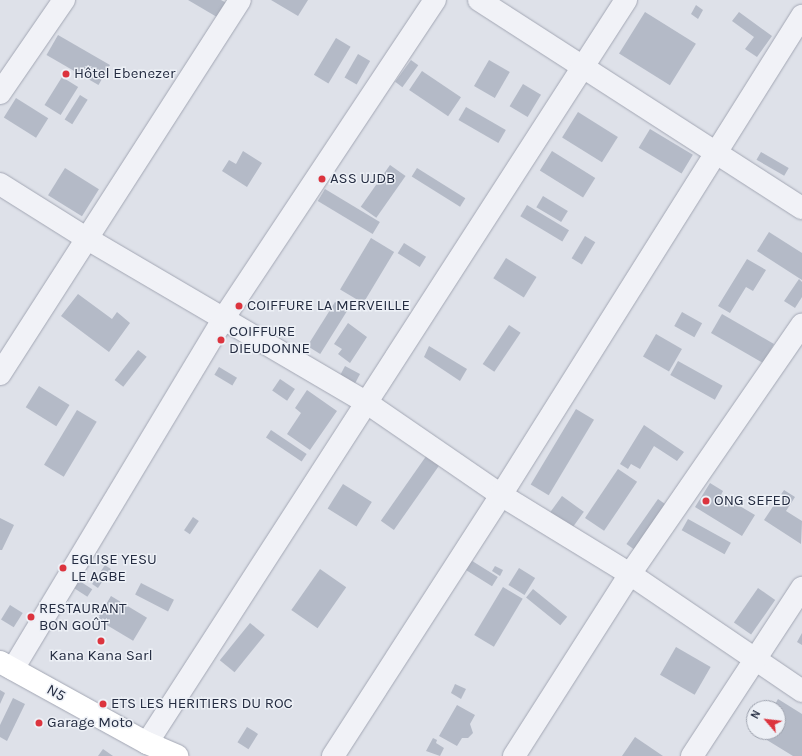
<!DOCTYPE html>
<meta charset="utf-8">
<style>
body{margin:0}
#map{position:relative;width:802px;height:756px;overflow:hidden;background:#dee1e9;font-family:Karla,sans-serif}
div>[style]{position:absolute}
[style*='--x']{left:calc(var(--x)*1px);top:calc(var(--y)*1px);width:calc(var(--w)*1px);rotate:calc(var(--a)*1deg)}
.building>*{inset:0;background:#b4bac7;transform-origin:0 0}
.roads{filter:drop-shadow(0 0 1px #a3a7b4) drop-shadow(0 0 1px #a3a7b4)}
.minor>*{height:22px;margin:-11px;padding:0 11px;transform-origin:11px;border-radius:11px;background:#f1f2f7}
.major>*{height:22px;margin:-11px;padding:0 11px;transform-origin:11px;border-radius:11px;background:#fff}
.dots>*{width:11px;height:11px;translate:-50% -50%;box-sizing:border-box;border:2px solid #edf0f6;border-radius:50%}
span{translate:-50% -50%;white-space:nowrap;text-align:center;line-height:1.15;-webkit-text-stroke:3px #edf0f6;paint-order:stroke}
.poi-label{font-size:15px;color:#252d42}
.left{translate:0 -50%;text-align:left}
.street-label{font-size:15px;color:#252d42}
.north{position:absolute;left:746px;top:700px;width:40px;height:40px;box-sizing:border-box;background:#edf0f6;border:1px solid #9da2ae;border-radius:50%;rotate:298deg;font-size:11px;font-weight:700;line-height:16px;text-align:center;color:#252d42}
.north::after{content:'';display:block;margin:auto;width:14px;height:18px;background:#dc343e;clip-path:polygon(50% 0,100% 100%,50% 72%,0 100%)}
</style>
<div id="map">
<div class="building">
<div style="clip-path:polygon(188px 0,221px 0,230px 5px,222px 20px)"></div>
<div style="clip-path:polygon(271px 0,308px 0,298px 16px)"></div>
<div style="clip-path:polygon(696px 5px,703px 10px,698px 19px,691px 14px)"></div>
<div style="left:645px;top:12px;width:60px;height:49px;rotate:32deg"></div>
<div style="clip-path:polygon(739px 12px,772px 36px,757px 57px,745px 49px,754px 37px,732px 21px)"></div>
<div style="left:58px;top:35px;width:60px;height:23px;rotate:30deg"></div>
<div style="left:336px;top:38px;width:17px;height:43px;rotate:31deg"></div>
<div style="left:358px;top:54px;width:14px;height:27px;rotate:30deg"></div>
<div style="left:411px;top:60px;width:9px;height:27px;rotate:36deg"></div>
<div style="left:489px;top:60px;width:24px;height:30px;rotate:30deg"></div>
<div style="left:422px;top:71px;width:47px;height:23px;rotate:34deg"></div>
<div style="left:62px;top:77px;width:19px;height:33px;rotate:32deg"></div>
<div style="left:523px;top:84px;width:21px;height:26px;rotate:31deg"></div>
<div style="left:80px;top:95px;width:9px;height:29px;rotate:32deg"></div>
<div style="left:16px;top:98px;width:38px;height:23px;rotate:32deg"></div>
<div style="left:466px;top:107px;width:46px;height:15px;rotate:30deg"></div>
<div style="left:578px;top:112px;width:47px;height:30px;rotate:32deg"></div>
<div style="left:650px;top:129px;width:50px;height:22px;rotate:31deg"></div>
<div style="clip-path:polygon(243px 151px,262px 163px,247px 187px,222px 171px,229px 160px,236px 164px)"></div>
<div style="left:552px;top:151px;width:51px;height:23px;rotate:32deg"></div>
<div style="left:761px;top:152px;width:32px;height:9px;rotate:30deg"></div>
<div style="left:390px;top:165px;width:19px;height:51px;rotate:35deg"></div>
<div style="left:65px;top:168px;width:40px;height:32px;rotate:32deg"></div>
<div style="left:417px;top:168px;width:57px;height:10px;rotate:32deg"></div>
<div style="left:325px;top:189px;width:64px;height:14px;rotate:31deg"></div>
<div style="left:543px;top:196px;width:29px;height:13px;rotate:31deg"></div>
<div style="left:527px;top:205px;width:49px;height:13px;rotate:31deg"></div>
<div style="clip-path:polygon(769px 232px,802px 253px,802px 280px,757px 251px)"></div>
<div style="left:585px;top:236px;width:12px;height:26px;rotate:31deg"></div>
<div style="left:371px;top:238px;width:27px;height:60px;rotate:31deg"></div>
<div style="left:404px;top:243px;width:26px;height:12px;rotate:32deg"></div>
<div style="left:506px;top:258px;width:36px;height:24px;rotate:32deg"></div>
<div style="clip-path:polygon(747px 259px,766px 270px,753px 291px,746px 287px,730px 313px,718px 306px)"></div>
<div style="clip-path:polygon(799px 279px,802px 282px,802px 297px,795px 308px,784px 301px)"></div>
<div style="clip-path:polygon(78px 294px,112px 319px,117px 312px,130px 323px,109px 352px,61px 316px)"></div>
<div style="left:335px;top:302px;width:15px;height:52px;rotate:32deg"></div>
<div style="left:682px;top:312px;width:23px;height:16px;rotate:29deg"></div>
<div style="left:722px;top:314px;width:60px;height:22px;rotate:30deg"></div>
<div style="clip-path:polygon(348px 323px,367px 337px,350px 363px,338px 354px,342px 349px,334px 344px)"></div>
<div style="left:509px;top:325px;width:14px;height:47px;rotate:34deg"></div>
<div style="left:656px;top:334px;width:30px;height:26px;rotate:30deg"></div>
<div style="clip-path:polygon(429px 346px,467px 369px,460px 381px,424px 357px)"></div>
<div style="left:138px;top:350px;width:11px;height:38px;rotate:38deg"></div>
<div style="left:678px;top:361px;width:51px;height:16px;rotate:29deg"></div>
<div style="left:345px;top:366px;width:17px;height:13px;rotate:28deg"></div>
<div style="left:219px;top:367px;width:21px;height:9px;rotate:31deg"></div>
<div style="left:280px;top:379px;width:18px;height:14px;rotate:34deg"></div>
<div style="left:39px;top:386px;width:36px;height:25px;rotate:32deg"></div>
<div style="clip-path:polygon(307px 390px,337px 411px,310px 450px,287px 434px,301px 413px,295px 408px)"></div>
<div style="left:576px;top:409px;width:21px;height:88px;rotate:31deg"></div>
<div style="left:77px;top:410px;width:23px;height:64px;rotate:31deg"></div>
<div style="clip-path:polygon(644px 425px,684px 452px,677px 461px,654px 446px,640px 469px,631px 464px,628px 469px,620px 464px)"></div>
<div style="left:271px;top:430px;width:43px;height:9px;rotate:34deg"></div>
<div style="left:429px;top:452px;width:16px;height:84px;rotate:35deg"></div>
<div style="left:618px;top:469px;width:23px;height:59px;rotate:34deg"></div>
<div style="clip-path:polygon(710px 483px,723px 491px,721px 495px,755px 515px,742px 536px,695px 507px)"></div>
<div style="left:343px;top:484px;width:34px;height:29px;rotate:32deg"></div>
<div style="clip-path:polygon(784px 490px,795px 497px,786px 511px,802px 521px,801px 544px,764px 520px)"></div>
<div style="left:562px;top:496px;width:27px;height:22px;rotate:36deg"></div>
<div style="left:658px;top:499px;width:12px;height:55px;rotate:35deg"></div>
<div style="left:193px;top:517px;width:7px;height:16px;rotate:34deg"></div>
<div style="clip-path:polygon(0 518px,14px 525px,2px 550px,0 550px)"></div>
<div style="left:688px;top:519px;width:49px;height:13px;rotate:29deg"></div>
<div style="left:469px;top:559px;width:34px;height:11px;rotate:32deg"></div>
<div style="left:105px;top:565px;width:7px;height:23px;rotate:34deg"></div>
<div style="clip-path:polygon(495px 566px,503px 570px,500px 576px,492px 571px)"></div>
<div style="left:519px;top:568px;width:19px;height:20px;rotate:32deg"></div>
<div style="left:320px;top:569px;width:32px;height:50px;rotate:35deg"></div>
<div style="left:78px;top:580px;width:17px;height:9px;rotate:33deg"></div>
<div style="left:141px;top:583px;width:37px;height:13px;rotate:27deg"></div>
<div style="left:503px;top:587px;width:23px;height:56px;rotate:31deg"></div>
<div style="left:758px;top:588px;width:21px;height:42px;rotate:35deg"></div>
<div style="left:533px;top:589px;width:44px;height:11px;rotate:39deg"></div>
<div style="left:111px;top:596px;width:42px;height:27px;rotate:31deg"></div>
<div style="left:10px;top:605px;width:15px;height:17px;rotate:32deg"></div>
<div style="left:250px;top:623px;width:19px;height:48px;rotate:39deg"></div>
<div style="clip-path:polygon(802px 633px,802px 645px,797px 642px)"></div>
<div style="left:676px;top:647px;width:40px;height:32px;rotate:30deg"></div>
<div style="clip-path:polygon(455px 684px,466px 689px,461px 699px,451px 693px)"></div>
<div style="clip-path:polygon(0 690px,5px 693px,0 704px)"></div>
<div style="clip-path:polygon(13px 698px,25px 704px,7px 741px,0 737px,0 725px)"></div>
<div style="clip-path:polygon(778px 699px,802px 714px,802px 756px,793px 756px,757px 734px,778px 732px,778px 708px,773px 708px)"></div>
<div style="clip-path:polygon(457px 705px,475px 715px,470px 724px,473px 733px,468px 738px,462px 738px,457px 746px,439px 736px)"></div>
<div style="left:247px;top:727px;width:13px;height:18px;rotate:32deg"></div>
<div style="clip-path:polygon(635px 737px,663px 756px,622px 756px)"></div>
<div style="clip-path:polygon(433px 738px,437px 740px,436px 743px,444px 748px,440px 756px,426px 751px)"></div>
<div style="clip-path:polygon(103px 749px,113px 756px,98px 756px)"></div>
</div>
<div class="roads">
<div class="minor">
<div style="--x:479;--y:0;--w:384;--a:32.8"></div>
<div style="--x:0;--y:93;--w:113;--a:-55.5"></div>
<div style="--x:0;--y:184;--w:102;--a:32.1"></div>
<div style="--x:86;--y:238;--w:326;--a:30.4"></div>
<div style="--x:367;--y:403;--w:163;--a:34.5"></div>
<div style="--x:501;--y:495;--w:151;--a:31.5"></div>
<div style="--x:630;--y:574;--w:208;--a:34.2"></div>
<div style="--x:0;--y:374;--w:444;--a:-57.3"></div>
<div style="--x:13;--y:669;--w:408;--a:-59"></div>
<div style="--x:223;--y:319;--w:383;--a:-56.4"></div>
<div style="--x:147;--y:743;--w:884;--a:-57.19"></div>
<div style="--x:333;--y:756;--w:310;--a:-57.2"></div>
<div style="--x:501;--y:495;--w:566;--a:-57.86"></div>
<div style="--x:514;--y:756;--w:216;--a:-57.5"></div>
<div style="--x:630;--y:574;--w:303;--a:-55.4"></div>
<div style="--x:692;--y:756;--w:201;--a:-56.8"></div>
</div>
<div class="major">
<div style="--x:0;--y:662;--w:168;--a:28.9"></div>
<div style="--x:147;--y:743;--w:33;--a:23"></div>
</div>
</div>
<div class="dots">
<div style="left:66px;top:74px;background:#dc343e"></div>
<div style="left:322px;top:179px;background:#dc343e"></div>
<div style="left:239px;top:306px;background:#dc343e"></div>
<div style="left:221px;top:340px;background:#dc343e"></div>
<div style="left:706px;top:501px;background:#dc343e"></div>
<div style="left:63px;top:568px;background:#dc343e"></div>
<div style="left:31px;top:617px;background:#dc343e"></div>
<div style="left:101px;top:641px;background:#dc343e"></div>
<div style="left:103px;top:704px;background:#dc343e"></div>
<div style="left:39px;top:723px;background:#dc343e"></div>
</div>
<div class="poi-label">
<span class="left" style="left:74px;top:74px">Hôtel Ebenezer</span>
<span class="left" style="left:330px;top:179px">ASS UJDB</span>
<span class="left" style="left:247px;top:306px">COIFFURE LA MERVEILLE</span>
<span class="left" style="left:229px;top:340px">COIFFURE<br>DIEUDONNE</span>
<span class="left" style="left:714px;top:501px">ONG SEFED</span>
<span class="left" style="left:71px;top:568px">EGLISE YESU<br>LE AGBE</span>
<span class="left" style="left:39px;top:617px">RESTAURANT<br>BON GOÛT</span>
<span style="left:101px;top:656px">Kana Kana Sarl</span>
<span class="left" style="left:111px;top:704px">ETS LES HERITIERS DU ROC</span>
<span class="left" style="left:47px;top:723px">Garage Moto</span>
</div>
<div class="street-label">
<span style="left:56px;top:693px;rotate:29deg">N5</span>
</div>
<div class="north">N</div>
</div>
